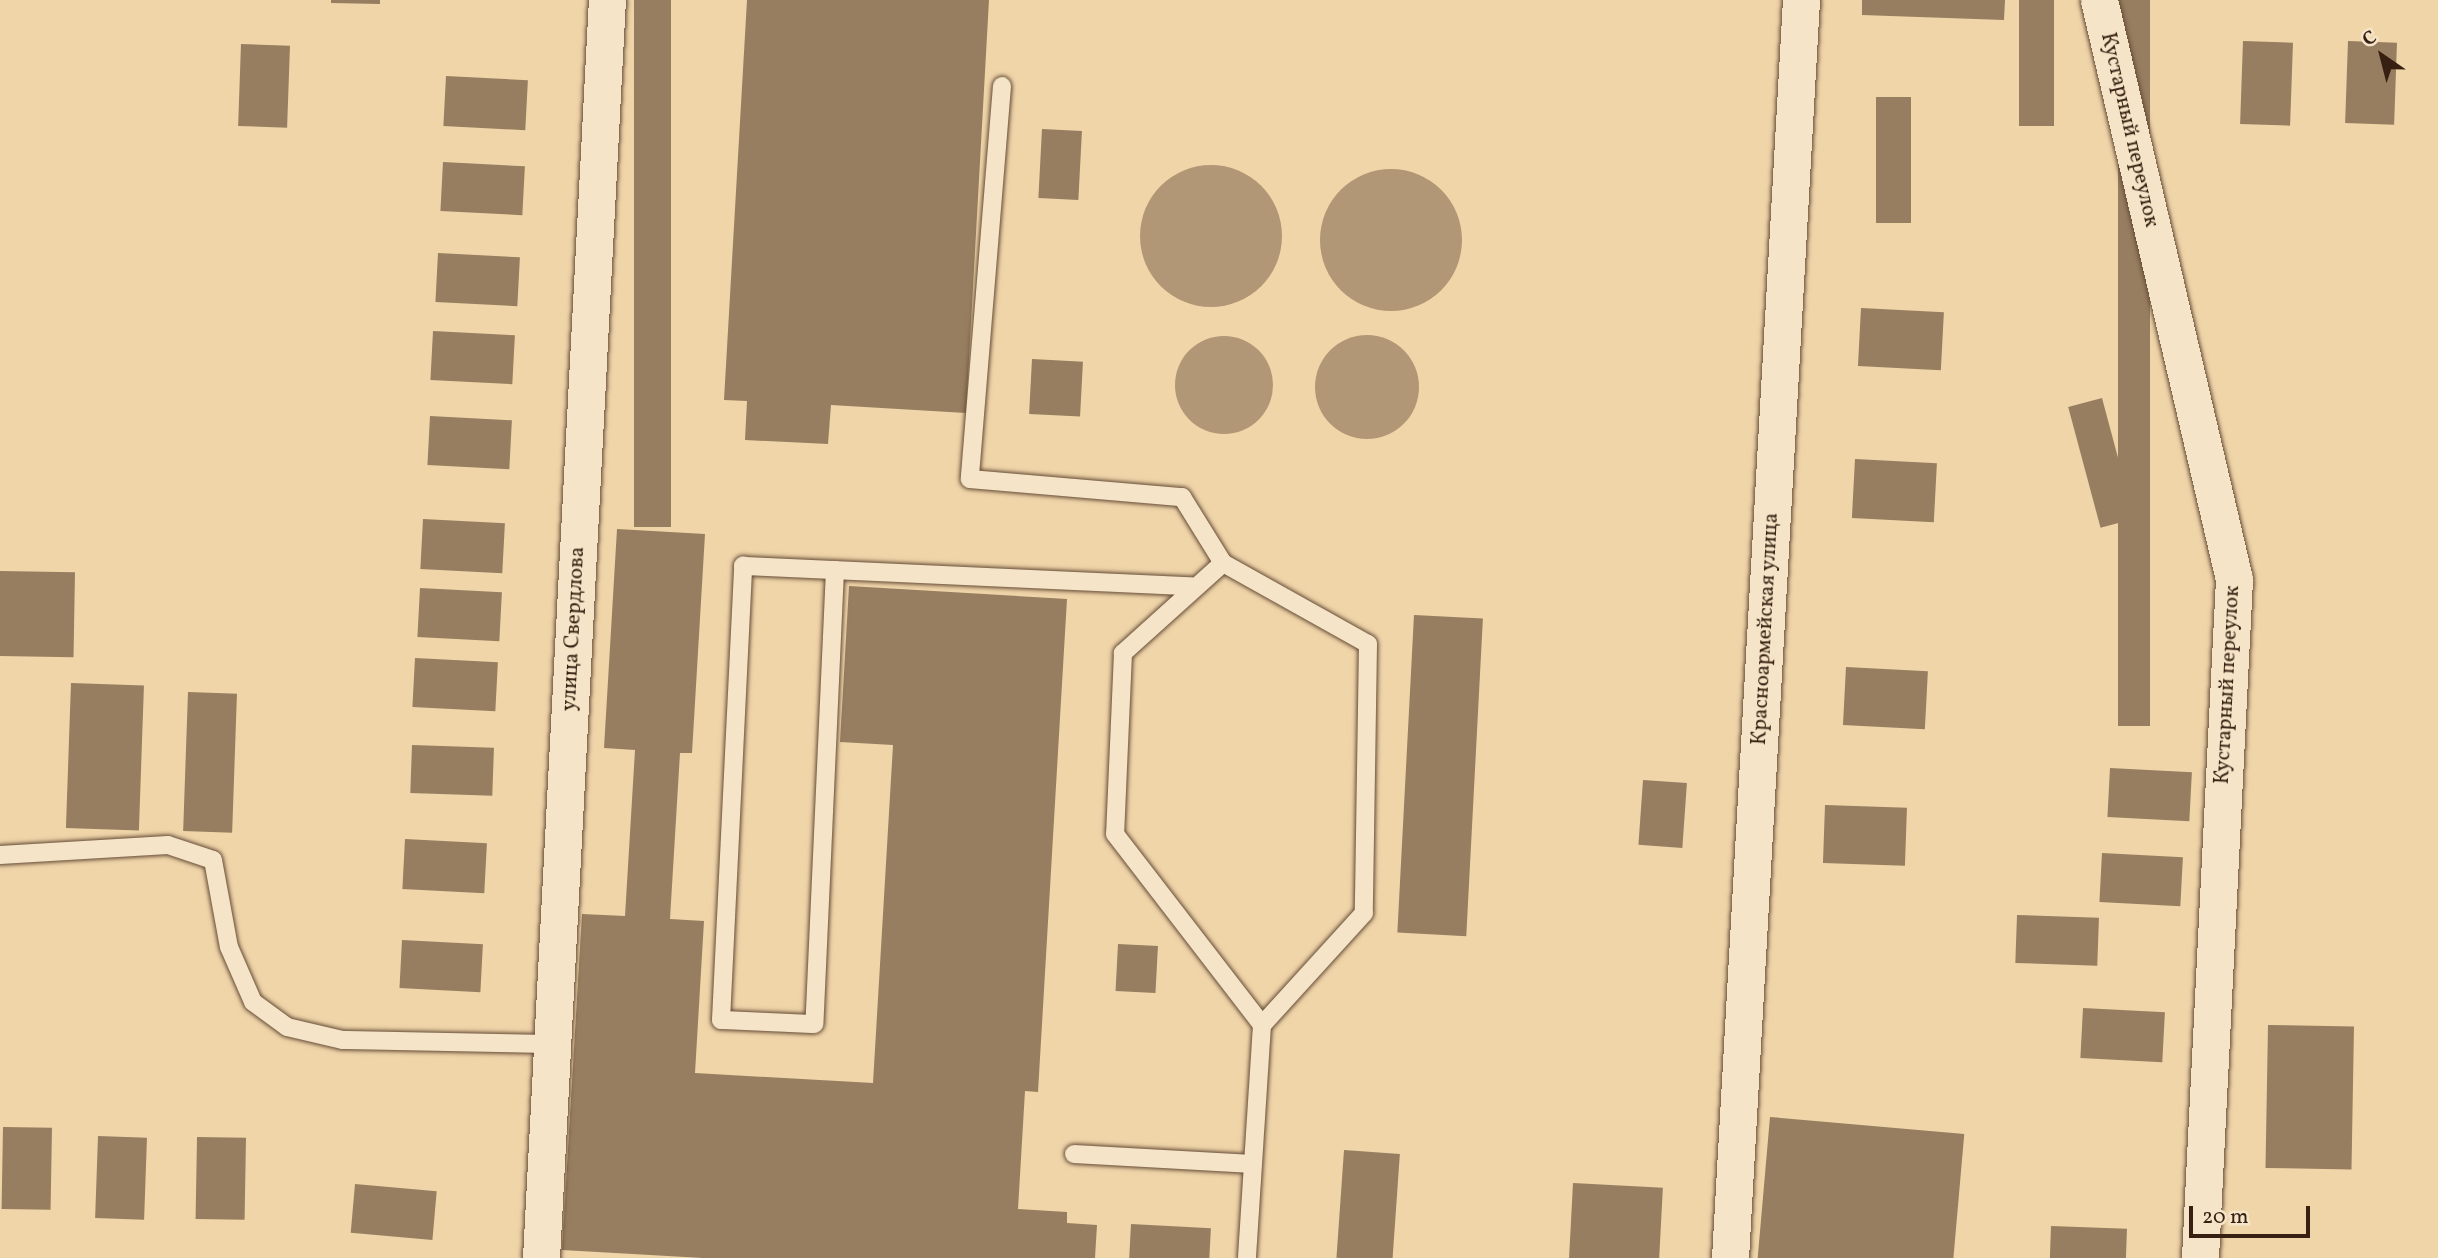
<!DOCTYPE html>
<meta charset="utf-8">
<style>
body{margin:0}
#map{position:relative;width:2438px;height:1258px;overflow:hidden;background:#f0d5a9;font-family:Vollkorn,serif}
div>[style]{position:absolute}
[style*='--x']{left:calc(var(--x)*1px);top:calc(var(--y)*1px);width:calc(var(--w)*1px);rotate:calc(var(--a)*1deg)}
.water>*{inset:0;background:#b19775}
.round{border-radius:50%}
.building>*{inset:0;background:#977e60;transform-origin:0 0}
.roads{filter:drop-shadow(0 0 2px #654c37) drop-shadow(0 0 2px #654c37)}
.service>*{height:18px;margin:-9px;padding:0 9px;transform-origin:9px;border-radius:9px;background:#f5e4c7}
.minor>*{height:37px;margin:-18.5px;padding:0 18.5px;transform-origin:18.5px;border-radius:18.5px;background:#f5e4c7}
span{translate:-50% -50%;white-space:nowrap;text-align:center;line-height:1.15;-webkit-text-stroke:5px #f5e4c7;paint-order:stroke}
.street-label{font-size:21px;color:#371f11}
.north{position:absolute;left:2347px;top:21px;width:70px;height:70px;-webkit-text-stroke:5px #f5e4c7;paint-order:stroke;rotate:325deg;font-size:19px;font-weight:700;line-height:28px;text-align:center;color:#371f11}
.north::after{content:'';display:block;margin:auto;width:24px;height:32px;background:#371f11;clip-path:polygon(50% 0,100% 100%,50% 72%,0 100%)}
.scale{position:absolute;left:2189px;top:1206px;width:121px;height:32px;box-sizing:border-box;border:4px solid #371f11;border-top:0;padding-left:9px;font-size:21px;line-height:24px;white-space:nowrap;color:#371f11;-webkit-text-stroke:5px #f5e4c7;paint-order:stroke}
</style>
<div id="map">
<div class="water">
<div class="round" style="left:1140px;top:165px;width:142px;height:142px"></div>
<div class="round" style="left:1320px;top:169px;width:142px;height:142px"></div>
<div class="round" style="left:1315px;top:335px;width:104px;height:104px"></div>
<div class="round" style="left:1175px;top:336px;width:98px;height:98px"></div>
</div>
<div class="building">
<div style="clip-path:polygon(331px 0,380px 0,380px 4px,331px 3px)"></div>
<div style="left:634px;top:0;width:37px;height:527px"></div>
<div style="clip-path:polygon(747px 0,989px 0,966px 413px,831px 405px,828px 444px,745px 440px,747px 401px,724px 400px)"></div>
<div style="clip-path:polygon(1862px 0,2005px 0,2004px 20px,1862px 15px)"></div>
<div style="left:2019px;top:0;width:35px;height:126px"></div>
<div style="left:2118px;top:0;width:32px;height:726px"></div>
<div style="left:2243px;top:41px;width:50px;height:83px;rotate:2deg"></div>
<div style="left:2348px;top:41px;width:49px;height:82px;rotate:2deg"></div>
<div style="left:241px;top:44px;width:49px;height:82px;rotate:2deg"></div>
<div style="left:446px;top:76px;width:82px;height:50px;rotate:3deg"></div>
<div style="left:1911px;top:97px;width:126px;height:35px;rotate:90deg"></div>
<div style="left:1042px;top:129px;width:40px;height:69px;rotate:3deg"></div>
<div style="left:443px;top:162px;width:82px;height:49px;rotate:3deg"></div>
<div style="left:438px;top:253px;width:82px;height:49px;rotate:3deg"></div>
<div style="left:1861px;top:308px;width:83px;height:58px;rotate:3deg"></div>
<div style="left:433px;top:331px;width:82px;height:49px;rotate:3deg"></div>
<div style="left:1032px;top:359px;width:51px;height:55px;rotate:3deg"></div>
<div style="left:2102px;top:398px;width:125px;height:35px;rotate:75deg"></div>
<div style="left:430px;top:416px;width:82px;height:49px;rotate:3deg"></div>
<div style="left:1855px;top:459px;width:82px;height:59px;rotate:3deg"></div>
<div style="left:423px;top:519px;width:82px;height:50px;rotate:3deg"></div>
<div style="clip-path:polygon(617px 529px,705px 534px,692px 753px,680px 753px,670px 919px,704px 921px,695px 1073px,873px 1083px,893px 745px,840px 742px,849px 586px,1067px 599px,1038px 1092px,1025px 1091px,1018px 1209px,1067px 1212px,1067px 1223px,1097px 1225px,1095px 1258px,703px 1258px,562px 1250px,582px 914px,625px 916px,635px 750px,604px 748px)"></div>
<div style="left:0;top:571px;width:75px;height:85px;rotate:1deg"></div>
<div style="left:420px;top:588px;width:82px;height:49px;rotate:3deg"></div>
<div style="left:1414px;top:615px;width:69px;height:318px;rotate:3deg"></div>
<div style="left:415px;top:658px;width:83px;height:49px;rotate:3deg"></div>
<div style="left:1846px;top:667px;width:82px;height:58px;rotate:3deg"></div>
<div style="left:71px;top:683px;width:73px;height:145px;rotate:2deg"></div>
<div style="left:188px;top:692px;width:49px;height:139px;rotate:2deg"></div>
<div style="left:412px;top:745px;width:82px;height:48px;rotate:2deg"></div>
<div style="left:2110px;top:768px;width:82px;height:49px;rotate:3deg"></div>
<div style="left:1643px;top:780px;width:44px;height:65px;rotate:4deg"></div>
<div style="left:1825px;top:805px;width:82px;height:58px;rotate:2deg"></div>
<div style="left:405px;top:839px;width:82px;height:50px;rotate:3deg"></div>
<div style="left:2102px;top:853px;width:81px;height:49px;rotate:3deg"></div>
<div style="left:2017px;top:915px;width:82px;height:48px;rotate:2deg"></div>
<div style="left:402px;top:940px;width:81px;height:48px;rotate:3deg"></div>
<div style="left:1118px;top:944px;width:40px;height:47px;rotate:3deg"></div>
<div style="left:2083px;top:1008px;width:82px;height:50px;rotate:3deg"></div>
<div style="left:2268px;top:1025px;width:86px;height:143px;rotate:1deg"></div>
<div style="left:1770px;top:1117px;width:195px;height:142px;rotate:5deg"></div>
<div style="left:3px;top:1127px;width:49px;height:82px;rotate:1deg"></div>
<div style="left:98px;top:1136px;width:49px;height:82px;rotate:2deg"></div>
<div style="left:197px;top:1137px;width:49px;height:82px;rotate:1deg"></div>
<div style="left:1344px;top:1150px;width:56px;height:108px;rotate:4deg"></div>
<div style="left:1573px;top:1183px;width:90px;height:75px;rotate:3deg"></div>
<div style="left:355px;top:1184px;width:82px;height:49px;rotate:5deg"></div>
<div style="left:1131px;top:1224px;width:80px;height:34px;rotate:3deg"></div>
<div style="left:2051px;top:1226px;width:76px;height:32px;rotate:2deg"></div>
</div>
<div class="roads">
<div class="service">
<div style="--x:1002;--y:86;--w:394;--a:94.7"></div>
<div style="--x:970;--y:479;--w:213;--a:4.9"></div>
<div style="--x:1182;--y:497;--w:78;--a:58.2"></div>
<div style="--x:1223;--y:563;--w:135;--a:138"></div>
<div style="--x:1123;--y:653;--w:181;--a:92.5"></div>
<div style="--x:1115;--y:834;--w:241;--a:52.4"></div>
<div style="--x:1262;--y:1025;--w:233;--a:93.7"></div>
<div style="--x:1223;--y:563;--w:166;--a:29.2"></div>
<div style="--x:1368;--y:644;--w:269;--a:90.9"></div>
<div style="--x:1364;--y:913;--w:151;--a:132.3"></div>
<div style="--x:835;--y:570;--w:454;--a:92.6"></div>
<div style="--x:814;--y:1024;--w:93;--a:-177.5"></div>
<div style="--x:721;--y:1020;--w:455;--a:-87.2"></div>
<div style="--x:743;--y:566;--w:449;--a:2.6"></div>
<div style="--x:0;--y:855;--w:168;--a:-3.4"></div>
<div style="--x:168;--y:845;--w:47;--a:18.4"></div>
<div style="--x:213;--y:860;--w:88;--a:79.6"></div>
<div style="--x:229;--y:947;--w:60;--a:66.4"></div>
<div style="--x:253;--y:1002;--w:42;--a:36.3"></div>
<div style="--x:287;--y:1027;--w:57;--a:13.1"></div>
<div style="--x:343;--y:1040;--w:209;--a:1.1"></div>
<div style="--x:1074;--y:1154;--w:179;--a:3.2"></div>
</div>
<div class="minor">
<div style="--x:2099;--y:0;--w:595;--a:76.88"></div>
<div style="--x:2234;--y:579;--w:680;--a:92.87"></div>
<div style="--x:541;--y:1258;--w:1260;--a:-87"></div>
<div style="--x:1730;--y:1258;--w:1260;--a:-86.77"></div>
</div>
</div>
<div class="street-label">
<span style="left:2129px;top:130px;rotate:77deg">Кустарный переулок</span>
<span style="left:574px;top:629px;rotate:-87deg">улица Свердлова</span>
<span style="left:1766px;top:629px;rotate:-87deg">Красноармейская улица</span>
<span style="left:2228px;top:685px;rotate:-87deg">Кустарный переулок</span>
</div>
<div class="north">С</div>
<div class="scale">20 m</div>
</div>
